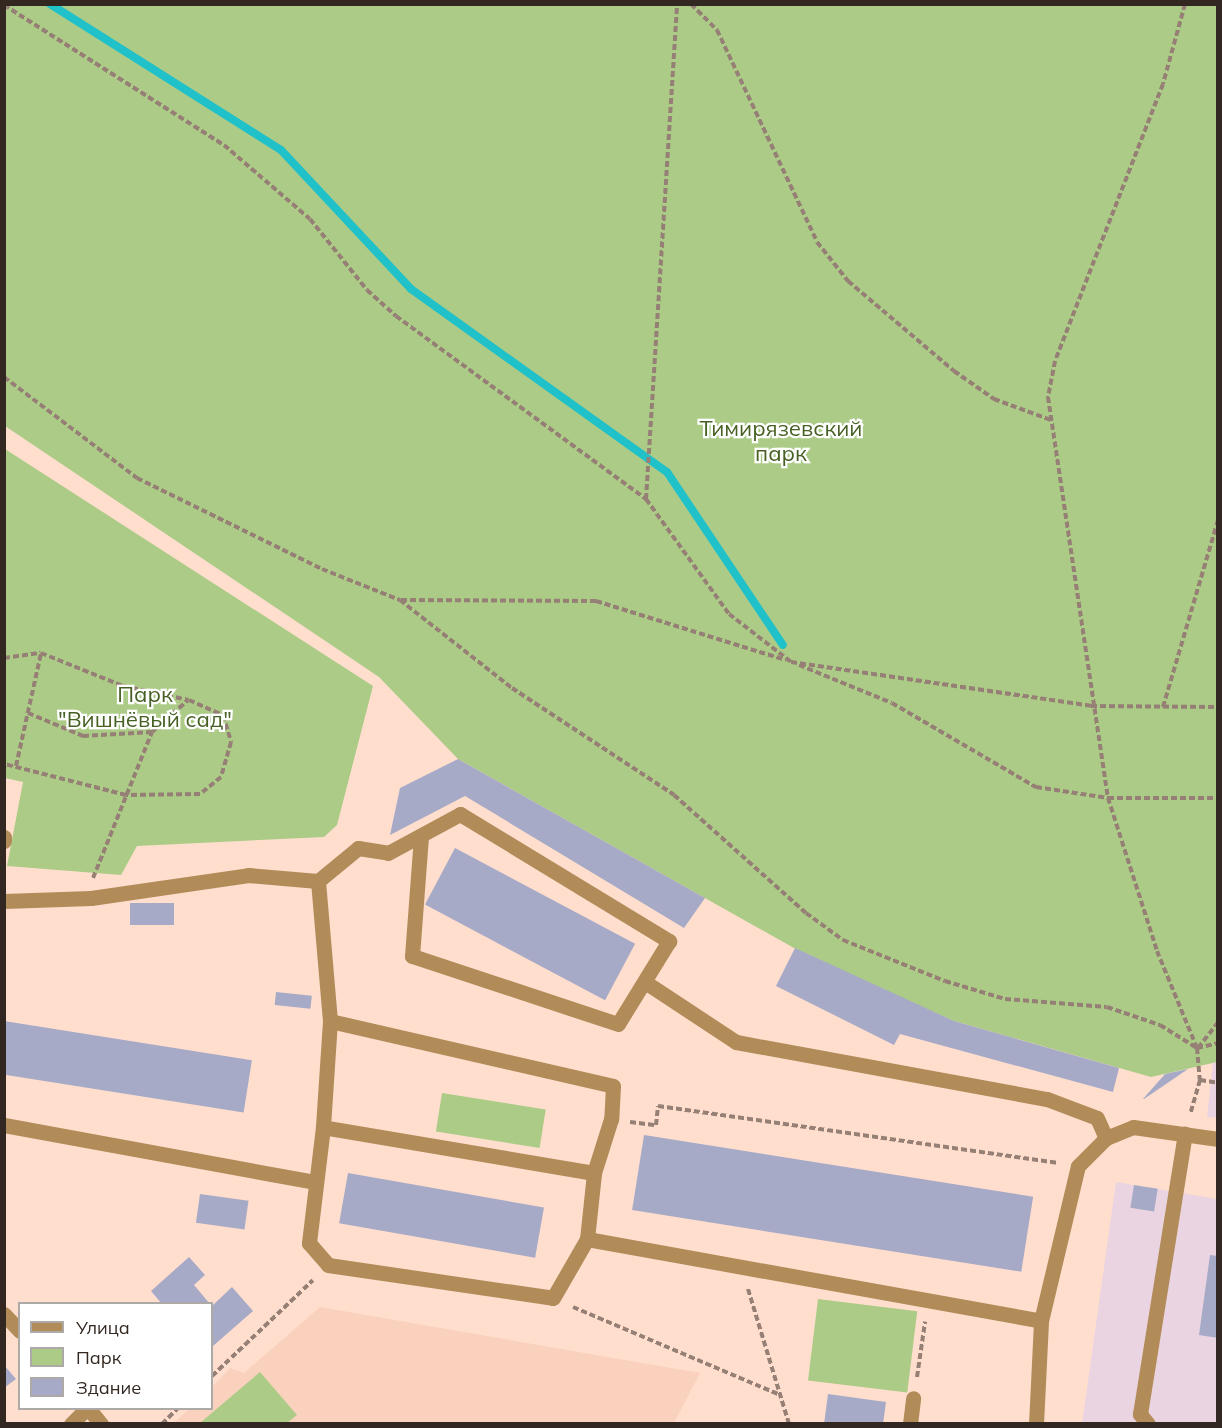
<!DOCTYPE html>
<meta charset="utf-8">
<style>
body{margin:0}
#map{position:relative;width:1222px;height:1428px;overflow:hidden;background:#ffdece;font-family:Mulish,sans-serif}
div>[style]{position:absolute}
[style*='--x']{left:calc(var(--x)*1px);top:calc(var(--y)*1px);width:calc(var(--w)*1px);rotate:calc(var(--a)*1deg)}
.built>*{inset:0;background:#f9d1bd}
.industrial>*{inset:0;background:#ead4e2}
.medical>*{inset:0;background:#ebd4e1}
.green>*{inset:0;background:#accb87;transform-origin:0 0}
.stream>*{height:8px;margin:-4px;padding:0 4px;transform-origin:4px;border-radius:4px;background:#20c1c8}
.building>*{inset:0;background:#a7aac7;transform-origin:0 0}
.path>*{height:4px;margin-top:-2px;transform-origin:0;background:repeating-linear-gradient(90deg,#967f75 0 6px,transparent 0 9px)}
.lane>*{height:15px;margin:-7.5px;padding:0 7.5px;transform-origin:7.5px;border-radius:7.5px;background:#b18c59}
.street>*{height:15px;margin:-7.5px;padding:0 7.5px;transform-origin:7.5px;border-radius:7.5px;background:#b18c59}
span{translate:-50% -50%;white-space:nowrap;text-align:center;line-height:1.15;-webkit-text-stroke:4.5px #fff;paint-order:stroke}
.park-label{font-size:22px;color:#476024}
.frame{position:absolute;inset:0;border:6px solid #332721;pointer-events:none}
.legend{position:absolute;left:18px;top:1302px;width:195px;height:108px;box-sizing:border-box;background:#fff;border:2px solid #ada9a6;margin:0;padding:8px 10px;list-style:none;font-size:18px;color:#332721}
.legend li{display:flex;align-items:center;gap:12px;height:30px}
.legend b{width:30px;border:2px solid #ada9a6}
</style>
<div id="map">
<div class="built">
<div style="clip-path:polygon(320px 1307px,700px 1373px,674px 1423px,173px 1424px,189px 1409px,212px 1408px,212px 1387px,230px 1368px,244px 1373px)"></div>
</div>
<div class="industrial">
<div style="clip-path:polygon(1217px 1062px,1217px 1118px,1207px 1117px,1213px 1063px)"></div>
</div>
<div class="medical">
<div style="clip-path:polygon(1116px 1182px,1217px 1199px,1217px 1423px,1082px 1424px)"></div>
</div>
<div class="green">
<div style="clip-path:polygon(4px 5px,1217px 5px,1217px 1062px,1151px 1077px,954px 1021px,810px 957px,458px 759px,379px 677px,5px 426px)"></div>
<div style="clip-path:polygon(5px 449px,373px 686px,337px 825px,324px 837px,137px 846px,121px 875px,7px 866px,23px 782px,5px 778px)"></div>
<div style="left:442px;top:1093px;width:105px;height:39px;rotate:9deg"></div>
<div style="left:818px;top:1299px;width:100px;height:82px;rotate:7deg"></div>
<div style="clip-path:polygon(260px 1372px,297px 1415px,287px 1423px,200px 1423px)"></div>
</div>
<div class="stream">
<div style="--x:50;--y:4;--w:273;--a:32.3"></div>
<div style="--x:281;--y:150;--w:190;--a:46.9"></div>
<div style="--x:411;--y:289;--w:315;--a:35.6"></div>
<div style="--x:667;--y:472;--w:208;--a:56.2"></div>
</div>
<div class="building">
<div style="clip-path:polygon(458px 759px,705px 898px,684px 928px,465px 796px,390px 835px,400px 788px)"></div>
<div style="left:455px;top:848px;width:204px;height:64px;rotate:28deg"></div>
<div style="left:130px;top:903px;width:44px;height:22px"></div>
<div style="clip-path:polygon(795px 948px,954px 1021px,1119px 1068px,1113px 1092px,900px 1034px,894px 1045px,776px 986px)"></div>
<div style="left:276px;top:992px;width:36px;height:13px;rotate:6deg"></div>
<div style="left:4px;top:1021px;width:251px;height:53px;rotate:9deg"></div>
<div style="clip-path:polygon(1188px 1069px,1144px 1099px,1143px 1099px,1165px 1074px)"></div>
<div style="left:644px;top:1135px;width:394px;height:76px;rotate:9deg"></div>
<div style="left:348px;top:1173px;width:199px;height:51px;rotate:10deg"></div>
<div style="left:1134px;top:1185px;width:24px;height:23px;rotate:9deg"></div>
<div style="left:200px;top:1194px;width:49px;height:29px;rotate:8deg"></div>
<div style="clip-path:polygon(1210px 1255px,1218px 1256px,1218px 1338px,1199px 1335px)"></div>
<div style="clip-path:polygon(189px 1257px,205px 1275px,194px 1285px,210px 1304px,162px 1304px,151px 1291px)"></div>
<div style="clip-path:polygon(232px 1287px,253px 1311px,213px 1346px,212px 1306px)"></div>
<div style="clip-path:polygon(4px 1365px,16px 1379px,4px 1388px)"></div>
<div style="clip-path:polygon(828px 1394px,886px 1402px,883px 1424px,824px 1424px)"></div>
</div>
<div class="path">
<div style="--x:691;--y:4;--w:37;--a:45"></div>
<div style="--x:717;--y:30;--w:234;--a:64.7"></div>
<div style="--x:817;--y:242;--w:50;--a:51.5"></div>
<div style="--x:848;--y:281;--w:139;--a:40.3"></div>
<div style="--x:954;--y:371;--w:49;--a:35"></div>
<div style="--x:994;--y:399;--w:61;--a:20.2"></div>
<div style="--x:1185;--y:4;--w:83;--a:105.4"></div>
<div style="--x:1163;--y:84;--w:297;--a:111.3"></div>
<div style="--x:1055;--y:361;--w:37;--a:101"></div>
<div style="--x:1048;--y:397;--w:405;--a:81.5"></div>
<div style="--x:1108;--y:798;--w:161;--a:72.2"></div>
<div style="--x:1157;--y:951;--w:105;--a:67.6"></div>
<div style="--x:1197;--y:1048;--w:32;--a:85"></div>
<div style="--x:1200;--y:1080;--w:35;--a:106"></div>
<div style="--x:4;--y:5;--w:261;--a:32.5"></div>
<div style="--x:224;--y:145;--w:113;--a:40.7"></div>
<div style="--x:310;--y:219;--w:91;--a:51.2"></div>
<div style="--x:367;--y:290;--w:39;--a:42"></div>
<div style="--x:396;--y:316;--w:310;--a:36.2"></div>
<div style="--x:646;--y:499;--w:142;--a:54.2"></div>
<div style="--x:729;--y:614;--w:78;--a:37.7"></div>
<div style="--x:791;--y:662;--w:303;--a:8.3"></div>
<div style="--x:1091;--y:706;--w:127;--a:0.5"></div>
<div style="--x:4;--y:377;--w:167;--a:37.2"></div>
<div style="--x:137;--y:478;--w:206;--a:26.2"></div>
<div style="--x:322;--y:569;--w:84;--a:21.7"></div>
<div style="--x:400;--y:600;--w:142;--a:38.2"></div>
<div style="--x:512;--y:688;--w:194;--a:33.4"></div>
<div style="--x:674;--y:795;--w:177;--a:41.8"></div>
<div style="--x:806;--y:913;--w:46;--a:36.1"></div>
<div style="--x:843;--y:940;--w:110;--a:21.9"></div>
<div style="--x:945;--y:981;--w:63;--a:16.7"></div>
<div style="--x:1005;--y:999;--w:102;--a:4.5"></div>
<div style="--x:1107;--y:1007;--w:56;--a:18.8"></div>
<div style="--x:1160;--y:1025;--w:44;--a:31.9"></div>
<div style="--x:1197;--y:1048;--w:22;--a:-13"></div>
<div style="--x:646;--y:499;--w:496;--a:-86.4"></div>
<div style="--x:401;--y:600;--w:195;--a:0.3"></div>
<div style="--x:596;--y:601;--w:199;--a:17.3"></div>
<div style="--x:4;--y:658;--w:37;--a:-8"></div>
<div style="--x:41;--y:653;--w:88;--a:21.9"></div>
<div style="--x:123;--y:686;--w:67;--a:12"></div>
<div style="--x:189;--y:700;--w:37;--a:24"></div>
<div style="--x:223;--y:715;--w:28;--a:73"></div>
<div style="--x:231;--y:742;--w:36;--a:106"></div>
<div style="--x:221;--y:777;--w:27;--a:141"></div>
<div style="--x:200;--y:794;--w:74;--a:179.2"></div>
<div style="--x:126;--y:795;--w:126;--a:-165.7"></div>
<div style="--x:799;--y:665;--w:100;--a:22.2"></div>
<div style="--x:892;--y:703;--w:167;--a:30.3"></div>
<div style="--x:1036;--y:787;--w:73;--a:8.7"></div>
<div style="--x:1108;--y:798;--w:110;--a:0"></div>
<div style="--x:1163;--y:707;--w:195;--a:-73.6"></div>
<div style="--x:28;--y:713;--w:60;--a:22.7"></div>
<div style="--x:83;--y:736;--w:69;--a:-3.3"></div>
<div style="--x:16;--y:766;--w:116;--a:-77.5"></div>
<div style="--x:93;--y:878;--w:157;--a:-68"></div>
<div style="--x:152;--y:732;--w:48;--a:-41.6"></div>
<div style="--x:1198;--y:1048;--w:33;--a:-52"></div>
<div style="--x:1200;--y:1080;--w:18;--a:9"></div>
<div style="--x:630;--y:1122;--w:26;--a:7"></div>
<div style="--x:656;--y:1125;--w:19;--a:-84"></div>
<div style="--x:658;--y:1106;--w:403;--a:8.1"></div>
<div style="--x:748;--y:1289;--w:141;--a:73.1"></div>
<div style="--x:573;--y:1307;--w:225;--a:23"></div>
<div style="--x:212;--y:1376;--w:139;--a:-43.5"></div>
<div style="--x:917;--y:1377;--w:56;--a:-81.7"></div>
<div style="--x:162;--y:1424;--w:23;--a:-45"></div>
</div>
<div class="lane">
<div style="--x:4;--y:837;--w:4;--a:90"></div>
<div style="--x:318;--y:881;--w:52;--a:-39.5"></div>
<div style="--x:358;--y:848;--w:30;--a:9"></div>
<div style="--x:388;--y:853;--w:82;--a:-28.4"></div>
<div style="--x:460;--y:814;--w:245;--a:31.3"></div>
<div style="--x:669;--y:941;--w:97;--a:121.6"></div>
<div style="--x:618;--y:1024;--w:217;--a:-161.7"></div>
<div style="--x:412;--y:956;--w:120;--a:-85.7"></div>
<div style="--x:4;--y:901;--w:87;--a:-2"></div>
<div style="--x:91;--y:898;--w:159;--a:-8.3"></div>
<div style="--x:248;--y:875;--w:70;--a:4.9"></div>
<div style="--x:318;--y:881;--w:141;--a:85.1"></div>
<div style="--x:330;--y:1021;--w:106;--a:93.8"></div>
<div style="--x:645;--y:982;--w:109;--a:33.4"></div>
<div style="--x:736;--y:1042;--w:316;--a:10.4"></div>
<div style="--x:1047;--y:1099;--w:53;--a:20.8"></div>
<div style="--x:1097;--y:1118;--w:22;--a:66"></div>
<div style="--x:330;--y:1021;--w:290;--a:12.9"></div>
<div style="--x:613;--y:1086;--w:33;--a:93"></div>
<div style="--x:611;--y:1119;--w:57;--a:107.5"></div>
<div style="--x:4;--y:1125;--w:317;--a:10.4"></div>
<div style="--x:587;--y:1239;--w:66;--a:-83.9"></div>
<div style="--x:594;--y:1173;--w:275;--a:-170.4"></div>
<div style="--x:323;--y:1127;--w:117;--a:96.9"></div>
<div style="--x:309;--y:1243;--w:29;--a:49"></div>
<div style="--x:328;--y:1265;--w:227;--a:8.3"></div>
<div style="--x:553;--y:1298;--w:68;--a:-60"></div>
<div style="--x:587;--y:1239;--w:461;--a:10.2"></div>
<div style="--x:4;--y:1314;--w:23;--a:47"></div>
<div style="--x:88;--y:1408;--w:21;--a:51"></div>
<div style="--x:71;--y:1424;--w:23;--a:-45"></div>
<div style="--x:910;--y:1424;--w:26;--a:-83"></div>
<div style="--x:1148;--y:1424;--w:13;--a:-129"></div>
<div style="--x:1140;--y:1414;--w:284;--a:-80.9"></div>
</div>
<div class="street">
<div style="--x:1036;--y:1424;--w:103;--a:-87.2"></div>
<div style="--x:1041;--y:1321;--w:159;--a:-76.6"></div>
<div style="--x:1078;--y:1166;--w:40;--a:-45"></div>
<div style="--x:1106;--y:1138;--w:29;--a:-22"></div>
<div style="--x:1133;--y:1127;--w:86;--a:8"></div>
</div>
<div class="park-label">
<span style="left:781px;top:441px">Тимирязевский<br>парк</span>
<span style="left:145px;top:707px">Парк<br>"Вишнёвый сад"</span>
</div>
<div class="frame"></div>
<ul class="legend">
<li><b style="height:8px;background:#b18c59"></b>Улица</li>
<li><b style="height:16px;background:#accb87"></b>Парк</li>
<li><b style="height:16px;background:#a7aac7"></b>Здание</li>
</ul>
</div>
